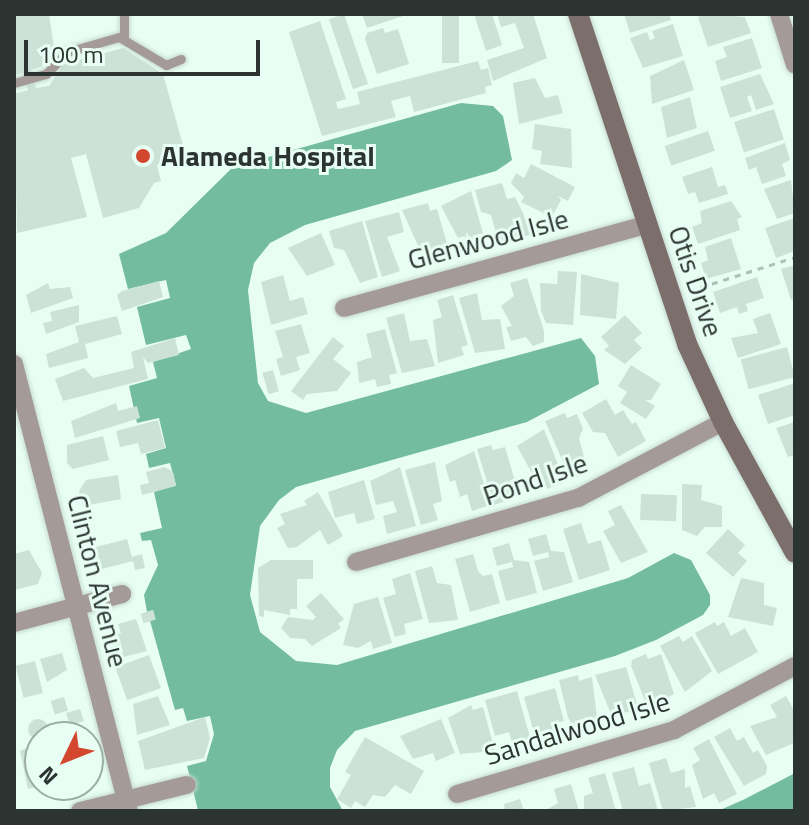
<!DOCTYPE html>
<style>
body{margin:0}
#map{position:relative;width:809px;height:825px;overflow:hidden;background:#e8fef4;font-family:"Titillium Web",sans-serif}
div>[style]{position:absolute}
[style*='--x']{left:calc(var(--x)*1px);top:calc(var(--y)*1px);width:calc(var(--w)*1px);rotate:calc(var(--a)*1deg)}
.water>*{inset:0;background:#73bca0}
.building>*{inset:0;background:#cce2d8;transform-origin:0 0}
.round{border-radius:50%}
.path>*{height:3px;margin-top:-1.5px;transform-origin:0;background:repeating-linear-gradient(90deg,#aec0b8 0 6px,transparent 0 12px)}
.roads{filter:drop-shadow(0 0 2px #c6dad1) drop-shadow(0 0 2px #c6dad1)}
.service>*{height:9px;margin:-4.5px;padding:0 4.5px;transform-origin:4.5px;border-radius:4.5px;background:#a49a98}
.minor>*{height:18px;margin:-9px;padding:0 9px;transform-origin:9px;border-radius:9px;background:#a49a98}
.secondary>*{height:20px;margin:-10px;padding:0 10px;transform-origin:10px;border-radius:10px;background:#7c6e6b}
.dots>*{width:22px;height:22px;translate:-50% -50%;box-sizing:border-box;border:4px solid #e8fef4;border-radius:50%}
span{translate:-50% -50%;white-space:nowrap;text-align:center;line-height:1.15;-webkit-text-stroke:6px #e8fef4;paint-order:stroke}
.poi-label{font-size:28px;color:#2c3431;font-weight:700}
.left{translate:0 -50%;text-align:left}
.street-label{font-size:28px;color:#2c3431}
.frame{position:absolute;inset:0;border:16px solid #2c3431;pointer-events:none}
.north{position:absolute;left:24px;top:721px;width:80px;height:80px;box-sizing:border-box;background:#e8fef4;border:2px solid #9dada6;border-radius:50%;rotate:227deg;font-size:22px;font-weight:700;line-height:32px;text-align:center;color:#2c3431}
.north::after{content:'';display:block;margin:auto;width:28px;height:36px;background:#d3472f;clip-path:polygon(50% 0,100% 100%,50% 72%,0 100%)}
.scale{position:absolute;left:24px;top:40px;width:236px;height:36px;box-sizing:border-box;border:4px solid #2c3431;border-top:0;padding-left:10px;font-size:24px;line-height:28px;white-space:nowrap;color:#2c3431;-webkit-text-stroke:6px #e8fef4;paint-order:stroke}
</style>
<div id="map">
<div class="water">
<div style="clip-path:polygon(461px 103px,493px 106px,503px 116px,512px 160px,496px 171px,305px 225px,270px 243px,254px 263px,248px 290px,258px 383px,268px 401px,306px 413px,581px 338px,595px 356px,599px 384px,527px 422px,296px 487px,279px 500px,260px 526px,250px 595px,260px 632px,296px 661px,337px 665px,628px 578px,674px 553px,691px 560px,710px 595px,710px 605px,703px 615px,656px 640px,615px 656px,355px 731px,337px 750px,330px 768px,330px 787px,343px 811px,198px 810px,187px 766px,206px 761px,214px 734px,210px 716px,187px 721px,183px 708px,175px 710px,150px 621px,155px 619px,153px 610px,147px 612px,144px 595px,158px 565px,151px 540px,142px 541px,140px 533px,162px 528px,154px 492px,176px 485px,170px 463px,149px 468px,146px 454px,166px 448px,159px 418px,137px 423px,129px 386px,157px 378px,153px 362px,191px 349px,186px 335px,146px 345px,137px 307px,170px 298px,166px 280px,128px 289px,119px 254px,166px 233px,233px 167px)"></div>
<div style="clip-path:polygon(795px 773px,795px 811px,718px 811px,745px 799px)"></div>
</div>
<div class="building">
<div style="clip-path:polygon(14px 14px,49px 14px,55px 54px,49px 64px,31px 70px,36px 88px,49px 86px,64px 64px,123px 48px,163px 74px,185px 152px,157px 165px,161px 181px,154px 183px,139px 208px,103px 218px,86px 154px,71px 158px,87px 217px,17px 233px,14px 94px,28px 90px,23px 73px,14px 75px)"></div>
<div style="left:344px;top:14px;width:74px;height:16px;rotate:71deg"></div>
<div style="clip-path:polygon(362px 14px,406px 14px,406px 15px,367px 28px)"></div>
<div style="left:442px;top:14px;width:17px;height:49px"></div>
<div style="clip-path:polygon(474px 14px,492px 14px,502px 45px,486px 51px)"></div>
<div style="clip-path:polygon(497px 14px,533px 14px,547px 58px,493px 81px,487px 60px,524px 48px,515px 23px,501px 27px)"></div>
<div style="clip-path:polygon(624px 14px,669px 14px,671px 20px,630px 33px)"></div>
<div style="clip-path:polygon(707px 14px,745px 17px,751px 33px,708px 47px,698px 17px)"></div>
<div style="clip-path:polygon(320px 21px,346px 99px,336px 102px,338px 109px,360px 104px,357px 92px,478px 61px,481px 70px,488px 68px,492px 85px,485px 87px,486px 93px,414px 112px,410px 96px,391px 101px,396px 117px,322px 136px,289px 32px)"></div>
<div style="clip-path:polygon(673px 24px,683px 56px,643px 68px,630px 38px,647px 32px,650px 40px,655px 38px,652px 31px)"></div>
<div style="clip-path:polygon(383px 28px,385px 33px,398px 29px,409px 64px,377px 74px,365px 39px,367px 33px)"></div>
<div style="clip-path:polygon(752px 38px,762px 68px,721px 81px,715px 61px,727px 57px,723px 47px)"></div>
<div style="clip-path:polygon(684px 60px,694px 90px,652px 104px,650px 76px)"></div>
<div style="clip-path:polygon(760px 74px,774px 104px,756px 110px,751px 95px,747px 97px,752px 111px,730px 118px,720px 87px)"></div>
<div style="clip-path:polygon(535px 78px,545px 98px,558px 95px,563px 113px,519px 124px,513px 83px)"></div>
<div style="clip-path:polygon(690px 97px,697px 128px,667px 138px,661px 107px)"></div>
<div style="left:774px;top:109px;width:32px;height:42px;rotate:72deg"></div>
<div style="clip-path:polygon(535px 124px,571px 129px,572px 168px,540px 164px,542px 151px,532px 149px)"></div>
<div style="left:708px;top:131px;width:21px;height:46px;rotate:71deg"></div>
<div style="clip-path:polygon(785px 143px,790px 160px,782px 164px,786px 176px,762px 184px,756px 167px,749px 170px,745px 158px)"></div>
<div style="clip-path:polygon(531px 164px,575px 187px,568px 201px,558px 196px,561px 200px,552px 217px,521px 202px,524px 197px,511px 183px,516px 173px,524px 178px)"></div>
<div style="clip-path:polygon(712px 167px,718px 187px,725px 185px,728px 194px,699px 203px,695px 192px,688px 194px,682px 177px)"></div>
<div style="clip-path:polygon(791px 180px,795px 213px,777px 219px,764px 189px)"></div>
<div style="clip-path:polygon(502px 183px,507px 199px,515px 197px,523px 213px,530px 235px,499px 244px,491px 215px,481px 212px,475px 190px)"></div>
<div style="clip-path:polygon(471px 191px,487px 247px,470px 252px,465px 236px,458px 238px,441px 206px)"></div>
<div style="clip-path:polygon(731px 201px,742px 217px,737px 219px,740px 230px,698px 244px,692px 227px,702px 223px,700px 211px)"></div>
<div style="clip-path:polygon(428px 203px,430px 211px,437px 209px,451px 257px,434px 262px,429px 248px,420px 250px,402px 210px)"></div>
<div style="clip-path:polygon(399px 212px,404px 232px,387px 237px,400px 271px,382px 277px,365px 221px)"></div>
<div style="clip-path:polygon(795px 218px,795px 251px,776px 258px,765px 228px)"></div>
<div style="clip-path:polygon(362px 221px,378px 277px,360px 283px,344px 250px,334px 248px,329px 231px)"></div>
<div style="clip-path:polygon(321px 233px,335px 265px,307px 276px,288px 248px)"></div>
<div style="clip-path:polygon(731px 238px,741px 269px,706px 279px,701px 263px,708px 260px,705px 247px)"></div>
<div style="clip-path:polygon(795px 265px,795px 299px,791px 300px,781px 269px)"></div>
<div style="clip-path:polygon(558px 271px,577px 272px,573px 325px,546px 323px,541px 311px,540px 283px,557px 284px)"></div>
<div style="clip-path:polygon(581px 274px,619px 283px,616px 319px,580px 315px)"></div>
<div style="clip-path:polygon(283px 275px,290px 301px,303px 297px,308px 314px,271px 325px,261px 282px)"></div>
<div style="clip-path:polygon(757px 277px,764px 298px,746px 304px,748px 311px,739px 314px,737px 307px,720px 313px,713px 292px)"></div>
<div style="clip-path:polygon(527px 278px,544px 331px,544px 342px,533px 346px,526px 337px,511px 341px,506px 327px,512px 326px,501px 306px,514px 296px,510px 283px)"></div>
<div style="clip-path:polygon(159px 281px,163px 297px,122px 311px,117px 295px,122px 291px)"></div>
<div style="clip-path:polygon(48px 283px,50px 289px,70px 287px,73px 298px,31px 313px,26px 295px)"></div>
<div style="clip-path:polygon(477px 293px,482px 320px,500px 319px,505px 349px,475px 353px,459px 298px)"></div>
<div style="clip-path:polygon(453px 295px,468px 345px,461px 347px,464px 355px,438px 363px,433px 320px,442px 317px,437px 300px)"></div>
<div style="clip-path:polygon(79px 305px,79px 322px,46px 334px,43px 323px,52px 321px,50px 312px)"></div>
<div style="clip-path:polygon(404px 313px,410px 341px,427px 339px,435px 366px,402px 373px,386px 318px)"></div>
<div style="clip-path:polygon(770px 313px,781px 344px,738px 358px,731px 338px,758px 333px,753px 319px)"></div>
<div style="clip-path:polygon(625px 315px,642px 333px,634px 340px,642px 348px,625px 364px,604px 350px,609px 346px,601px 337px)"></div>
<div style="clip-path:polygon(117px 316px,122px 334px,85px 344px,88px 358px,49px 368px,46px 354px,79px 342px,75px 326px)"></div>
<div style="clip-path:polygon(301px 324px,310px 353px,296px 357px,300px 370px,281px 376px,276px 359px,283px 357px,275px 331px)"></div>
<div style="clip-path:polygon(385px 329px,397px 373px,389px 375px,391px 384px,377px 387px,375px 379px,359px 383px,357px 362px,372px 357px,366px 334px)"></div>
<div style="clip-path:polygon(333px 337px,344px 346px,333px 359px,351px 373px,337px 391px,307px 394px,303px 400px,291px 391px)"></div>
<div style="clip-path:polygon(175px 338px,179px 355px,148px 363px,143px 357px,148px 379px,63px 401px,55px 379px,84px 368px,93px 378px,134px 368px,131px 352px)"></div>
<div style="left:787px;top:347px;width:31px;height:48px;rotate:75deg"></div>
<div style="clip-path:polygon(631px 365px,661px 384px,651px 400px,645px 400px,655px 406px,646px 419px,620px 403px,627px 392px,618px 386px)"></div>
<div style="left:273px;top:370px;width:22px;height:11px;rotate:74deg"></div>
<div style="clip-path:polygon(795px 383px,795px 415px,768px 424px,758px 395px)"></div>
<div style="clip-path:polygon(606px 399px,615px 415px,623px 410px,632px 424px,636px 422px,646px 441px,618px 457px,605px 433px,593px 432px,582px 413px)"></div>
<div style="clip-path:polygon(116px 403px,118px 411px,137px 406px,140px 418px,75px 438px,71px 421px)"></div>
<div style="clip-path:polygon(565px 413px,567px 418px,577px 414px,583px 429px,579px 438px,588px 473px,571px 480px,545px 421px)"></div>
<div style="clip-path:polygon(158px 420px,165px 448px,141px 454px,138px 443px,120px 447px,116px 431px)"></div>
<div style="clip-path:polygon(795px 422px,795px 455px,788px 457px,776px 428px)"></div>
<div style="clip-path:polygon(544px 429px,565px 482px,547px 489px,542px 474px,534px 477px,517px 446px)"></div>
<div style="clip-path:polygon(103px 436px,109px 460px,73px 469px,67px 463px,67px 445px)"></div>
<div style="clip-path:polygon(491px 445px,493px 450px,505px 447px,515px 481px,507px 484px,511px 499px,494px 505px,477px 449px)"></div>
<div style="clip-path:polygon(474px 451px,490px 505px,472px 511px,467px 494px,460px 497px,455px 480px,450px 482px,445px 465px)"></div>
<div style="clip-path:polygon(435px 462px,442px 501px,433px 504px,438px 520px,421px 525px,405px 470px)"></div>
<div style="clip-path:polygon(165px 467px,173px 472px,176px 486px,142px 495px,140px 485px,149px 483px,146px 472px)"></div>
<div style="clip-path:polygon(400px 467px,416px 526px,387px 534px,383px 516px,397px 512px,393px 501px,376px 505px,370px 481px)"></div>
<div style="clip-path:polygon(118px 475px,121px 499px,83px 506px,79px 491px,86px 480px)"></div>
<div style="clip-path:polygon(364px 480px,375px 519px,357px 524px,354px 513px,335px 518px,328px 492px)"></div>
<div style="clip-path:polygon(682px 484px,702px 485px,701px 500px,722px 506px,722px 527px,705px 527px,697px 536px,682px 530px)"></div>
<div style="clip-path:polygon(318px 492px,343px 536px,328px 545px,320px 530px,297px 547px,288px 548px,277px 528px,285px 524px,280px 514px,307px 505px,304px 501px)"></div>
<div style="left:641px;top:494px;width:36px;height:26px;rotate:2deg"></div>
<div style="clip-path:polygon(621px 505px,648px 552px,621px 563px,603px 531px,615px 525px,608px 511px)"></div>
<div style="clip-path:polygon(581px 523px,588px 544px,601px 540px,610px 570px,579px 580px,563px 529px)"></div>
<div style="clip-path:polygon(728px 529px,745px 545px,738px 553px,747px 561px,733px 577px,706px 553px)"></div>
<div style="clip-path:polygon(546px 534px,551px 551px,564px 552px,573px 582px,543px 591px,534px 561px,549px 557px,548px 552px,533px 556px,528px 539px)"></div>
<div style="clip-path:polygon(127px 539px,132px 557px,142px 554px,145px 568px,135px 570px,133px 561px,98px 570px,92px 548px)"></div>
<div style="clip-path:polygon(509px 543px,514px 560px,529px 562px,537px 593px,506px 601px,498px 571px,513px 567px,512px 562px,497px 566px,492px 548px)"></div>
<div style="clip-path:polygon(29px 550px,42px 573px,38px 584px,15px 590px,14px 554px)"></div>
<div style="clip-path:polygon(473px 554px,478px 571px,483px 576px,492px 574px,500px 603px,470px 612px,455px 559px)"></div>
<div style="clip-path:polygon(271px 560px,313px 560px,313px 579px,297px 579px,297px 609px,290px 609px,290px 615px,264px 610px,264px 617px,259px 616px,258px 568px)"></div>
<div style="clip-path:polygon(432px 566px,437px 583px,451px 585px,458px 620px,429px 623px,415px 571px)"></div>
<div style="clip-path:polygon(410px 573px,423px 619px,404px 624px,406px 634px,395px 637px,383px 598px,396px 594px,392px 579px)"></div>
<div style="clip-path:polygon(741px 578px,764px 583px,764px 605px,777px 608px,773px 626px,728px 617px)"></div>
<div style="clip-path:polygon(321px 593px,344px 619px,338px 624px,341px 628px,312px 646px,305px 639px,290px 638px,281px 628px,288px 617px,313px 620px,316px 617px,306px 606px)"></div>
<div style="clip-path:polygon(378px 597px,392px 643px,373px 649px,371px 641px,358px 648px,343px 645px,354px 604px)"></div>
<div style="left:153px;top:610px;width:10px;height:13px;rotate:73deg"></div>
<div style="clip-path:polygon(136px 619px,147px 651px,120px 658px,110px 637px,121px 633px,118px 624px)"></div>
<div style="clip-path:polygon(715px 622px,717px 626px,724px 622px,731px 636px,745px 628px,758px 652px,718px 674px,695px 633px)"></div>
<div style="clip-path:polygon(679px 636px,683px 642px,692px 636px,712px 671px,685px 692px,660px 646px)"></div>
<div style="clip-path:polygon(62px 653px,67px 670px,47px 682px,40px 659px)"></div>
<div style="clip-path:polygon(646px 654px,648px 659px,661px 654px,674px 694px,648px 708px,631px 666px,632px 660px)"></div>
<div style="left:149px;top:655px;width:35px;height:36px;rotate:70deg"></div>
<div style="left:35px;top:661px;width:33px;height:20px;rotate:76deg"></div>
<div style="clip-path:polygon(626px 667px,639px 711px,611px 714px,595px 675px)"></div>
<div style="clip-path:polygon(578px 675px,579px 681px,592px 677px,597px 717px,590px 719px,592px 724px,571px 730px,559px 680px)"></div>
<div style="clip-path:polygon(555px 688px,564px 721px,551px 724px,554px 735px,536px 740px,524px 697px)"></div>
<div style="clip-path:polygon(517px 691px,531px 741px,513px 746px,509px 732px,495px 736px,485px 700px)"></div>
<div style="clip-path:polygon(158px 696px,170px 725px,137px 735px,133px 704px)"></div>
<div style="clip-path:polygon(786px 696px,795px 712px,794px 743px,766px 755px,750px 726px,777px 717px,770px 705px)"></div>
<div style="left:64px;top:697px;width:14px;height:14px;rotate:73deg"></div>
<div style="clip-path:polygon(471px 705px,473px 710px,483px 707px,495px 751px,460px 754px,448px 718px)"></div>
<div style="clip-path:polygon(80px 709px,84px 721px,75px 724px,78px 737px,47px 737px,70px 726px,66px 713px)"></div>
<div style="clip-path:polygon(205px 717px,210px 738px,204px 758px,145px 770px,138px 741px)"></div>
<div class="round" style="left:28px;top:719px;width:20px;height:20px"></div>
<div style="clip-path:polygon(441px 719px,455px 753px,436px 761px,433px 753px,413px 759px,400px 736px)"></div>
<div style="clip-path:polygon(730px 728px,737px 741px,744px 737px,753px 753px,758px 750px,767px 766px,766px 774px,744px 786px,714px 737px)"></div>
<div style="clip-path:polygon(365px 737px,424px 771px,411px 794px,395px 785px,385px 797px,373px 795px,365px 807px,355px 801px,351px 808px,337px 799px,351px 775px,345px 772px)"></div>
<div style="clip-path:polygon(709px 739px,737px 794px,719px 803px,714px 793px,703px 799px,692px 765px,700px 760px,693px 748px)"></div>
<div style="clip-path:polygon(31px 746px,40px 749px,40px 786px,28px 789px,20px 751px)"></div>
<div style="clip-path:polygon(666px 758px,671px 773px,685px 769px,685px 788px,690px 786px,696px 807px,663px 811px,649px 763px)"></div>
<div style="clip-path:polygon(634px 767px,639px 786px,650px 783px,658px 811px,623px 811px,612px 773px)"></div>
<div style="clip-path:polygon(605px 773px,616px 811px,584px 811px,584px 796px,593px 793px,588px 778px)"></div>
<div style="clip-path:polygon(571px 784px,579px 811px,544px 811px,558px 803px,554px 789px)"></div>
<div style="clip-path:polygon(520px 799px,524px 811px,505px 811px,504px 804px)"></div>
</div>
<div class="path">
<div style="--x:689;--y:291;--w:111;--a:-17.8"></div>
</div>
<div class="roads">
<div class="service">
<div style="--x:124;--y:14;--w:24;--a:90"></div>
<div style="--x:14;--y:83;--w:33;--a:-16"></div>
<div style="--x:46;--y:74;--w:30;--a:-46"></div>
<div style="--x:67;--y:52;--w:54;--a:-16.1"></div>
<div style="--x:119;--y:37;--w:55;--a:30.8"></div>
<div style="--x:166;--y:65;--w:16;--a:-22"></div>
</div>
<div class="minor">
<div style="--x:779;--y:14;--w:53;--a:72.6"></div>
<div style="--x:344;--y:308;--w:313;--a:-15.4"></div>
<div style="--x:14;--y:364;--w:462;--a:75.6"></div>
<div style="--x:356;--y:562;--w:231;--a:-16.1"></div>
<div style="--x:578;--y:498;--w:164;--a:-27.7"></div>
<div style="--x:14;--y:623;--w:112;--a:-15"></div>
<div style="--x:457;--y:794;--w:226;--a:-16.4"></div>
<div style="--x:674;--y:730;--w:137;--a:-27.9"></div>
<div style="--x:80;--y:811;--w:110;--a:-13.7"></div>
</div>
<div class="secondary">
<div style="--x:578;--y:14;--w:348;--a:71.7"></div>
<div style="--x:687;--y:344;--w:86;--a:65.2"></div>
<div style="--x:723;--y:422;--w:149;--a:61.2"></div>
</div>
</div>
<div class="dots">
<div style="left:143px;top:156px;background:#d3472f"></div>
</div>
<div class="poi-label">
<span class="left" style="left:161px;top:156px">Alameda Hospital</span>
</div>
<div class="street-label">
<span style="left:488px;top:239px;rotate:-15deg">Glenwood Isle</span>
<span style="left:696px;top:281px;rotate:71deg">Otis Drive</span>
<span style="left:535px;top:479px;rotate:-19deg">Pond Isle</span>
<span style="left:98px;top:581px;rotate:76deg">Clinton Avenue</span>
<span style="left:577px;top:728px;rotate:-17deg">Sandalwood Isle</span>
</div>
<div class="frame"></div>
<div class="north">N</div>
<div class="scale">100 m</div>
</div>
